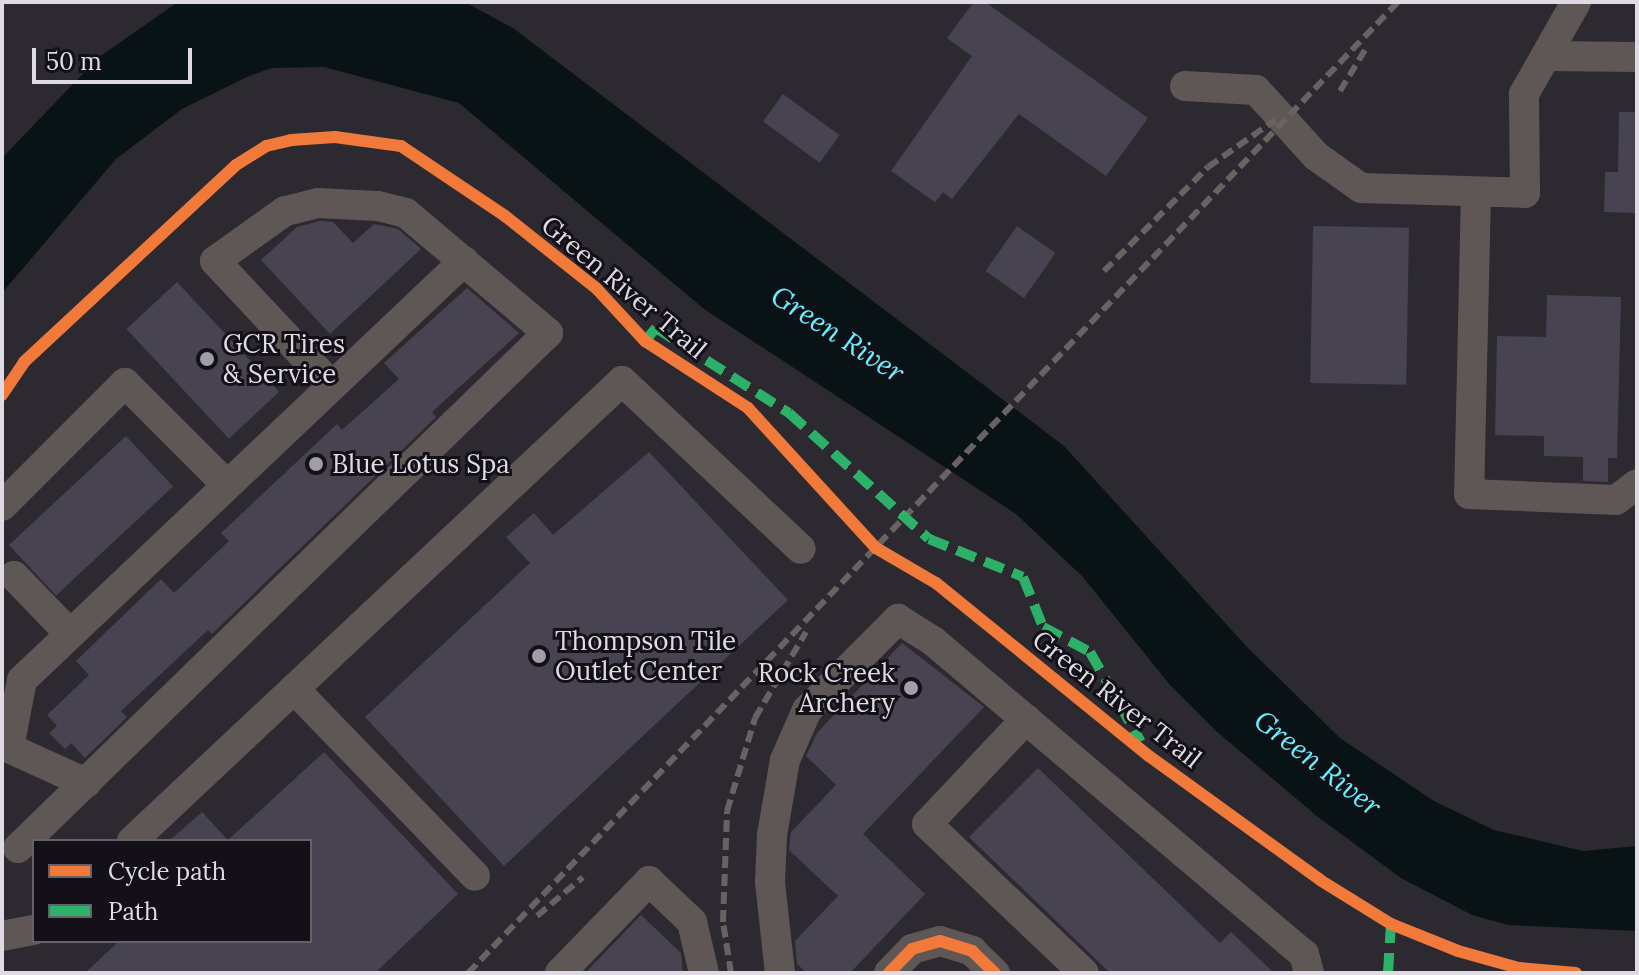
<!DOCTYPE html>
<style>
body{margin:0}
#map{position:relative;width:1639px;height:975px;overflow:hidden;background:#2c2a30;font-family:Lora,serif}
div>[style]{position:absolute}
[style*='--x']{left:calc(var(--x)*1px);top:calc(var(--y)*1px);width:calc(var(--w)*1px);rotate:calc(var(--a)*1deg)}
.water>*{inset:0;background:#091315}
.building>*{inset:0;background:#484350;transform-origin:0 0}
.minor>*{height:30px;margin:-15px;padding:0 15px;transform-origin:15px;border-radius:15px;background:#5f5755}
.rail>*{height:6px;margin-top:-3px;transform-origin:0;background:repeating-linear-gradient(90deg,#686263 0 12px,transparent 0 18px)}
.quiet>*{height:10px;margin-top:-5px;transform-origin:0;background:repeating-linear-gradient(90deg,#2db169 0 20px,transparent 0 30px)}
.cycleway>*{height:12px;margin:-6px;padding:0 6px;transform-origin:6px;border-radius:6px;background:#f17a3a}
.dots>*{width:22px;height:22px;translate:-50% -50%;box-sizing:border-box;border:4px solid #131017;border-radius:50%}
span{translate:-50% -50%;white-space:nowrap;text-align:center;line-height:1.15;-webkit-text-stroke:6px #131017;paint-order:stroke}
.street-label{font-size:26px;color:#dfdbe5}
.poi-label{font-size:26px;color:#dfdbe5}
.left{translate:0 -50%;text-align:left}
.right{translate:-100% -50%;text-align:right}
.water-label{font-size:28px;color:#68f0fc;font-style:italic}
.frame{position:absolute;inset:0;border:4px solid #dfdbe5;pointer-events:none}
.legend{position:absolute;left:32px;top:839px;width:280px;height:104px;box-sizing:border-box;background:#131017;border:2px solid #656169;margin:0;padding:10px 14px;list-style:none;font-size:24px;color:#dfdbe5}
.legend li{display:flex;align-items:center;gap:16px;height:40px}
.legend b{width:40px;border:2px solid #656169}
.scale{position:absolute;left:32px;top:48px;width:160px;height:36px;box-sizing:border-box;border:4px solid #dfdbe5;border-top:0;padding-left:10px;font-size:24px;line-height:28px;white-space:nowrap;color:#dfdbe5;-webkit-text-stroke:6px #131017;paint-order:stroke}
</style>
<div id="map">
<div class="water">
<div style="clip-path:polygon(178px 2px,465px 2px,513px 28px,1064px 446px,1248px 648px,1340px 738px,1434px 801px,1494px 830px,1583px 851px,1637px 846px,1637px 931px,1508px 925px,1472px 915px,1401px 878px,1318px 817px,1216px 731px,1170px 685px,1082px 576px,1016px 514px,704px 309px,459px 103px,324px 67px,272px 68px,249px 76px,182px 109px,116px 159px,2px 293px,2px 158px,99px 57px)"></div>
</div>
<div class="building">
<div style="clip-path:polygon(974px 2px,985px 2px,1148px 118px,1106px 176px,1019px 114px,952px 199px,943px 192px,935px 202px,891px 171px,972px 56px,947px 38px)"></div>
<div style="left:783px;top:94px;width:70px;height:34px;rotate:36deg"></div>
<div style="clip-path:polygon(1619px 112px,1637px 112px,1637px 213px,1604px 212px,1605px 172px,1618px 172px)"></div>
<div style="clip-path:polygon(320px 221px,333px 222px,353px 243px,374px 224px,398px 229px,421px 249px,330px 334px,261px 260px,297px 227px)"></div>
<div style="left:1017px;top:226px;width:47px;height:55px;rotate:35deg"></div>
<div style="left:1313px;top:226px;width:96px;height:157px;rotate:1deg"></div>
<div style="left:177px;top:282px;width:150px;height:69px;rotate:47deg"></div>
<div style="clip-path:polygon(467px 288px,519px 333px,432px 412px,436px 417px,212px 634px,208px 630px,121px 711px,127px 717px,85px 758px,71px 743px,65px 749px,49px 733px,57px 726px,47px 715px,89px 675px,76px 661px,161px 579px,174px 593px,229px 541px,221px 533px,337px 424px,342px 430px,399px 379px,384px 363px)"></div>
<div style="clip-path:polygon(1547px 295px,1621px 297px,1617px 458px,1608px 458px,1608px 482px,1583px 481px,1583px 457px,1544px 456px,1544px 436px,1495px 435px,1497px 336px,1546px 337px)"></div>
<div style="left:126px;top:436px;width:69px;height:160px;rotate:47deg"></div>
<div style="clip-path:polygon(649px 452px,788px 600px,504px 866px,365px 717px,530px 563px,506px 537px,534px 513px,553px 535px)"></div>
<div style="clip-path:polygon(902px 643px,984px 707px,863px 834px,925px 894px,850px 973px,807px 973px,797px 964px,795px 941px,838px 896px,789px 850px,791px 832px,836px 785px,806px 756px,817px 733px)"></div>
<div style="clip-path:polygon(324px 752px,458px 894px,375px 973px,85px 973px,119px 941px,310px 941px,310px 841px,169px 841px,202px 812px,228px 840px)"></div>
<div style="clip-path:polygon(1038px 768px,1220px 943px,1231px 932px,1274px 973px,1110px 973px,969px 837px)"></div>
<div style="clip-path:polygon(641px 915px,681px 953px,683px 973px,585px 973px)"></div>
</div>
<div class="minor">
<div style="--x:1546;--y:56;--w:91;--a:0.6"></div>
<div style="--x:1185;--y:86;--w:71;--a:3.2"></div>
<div style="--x:1256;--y:90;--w:89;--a:47.7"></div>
<div style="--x:1316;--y:156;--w:55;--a:35.4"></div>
<div style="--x:1361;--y:188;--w:164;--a:1.7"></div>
<div style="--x:1525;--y:193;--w:99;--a:-90.6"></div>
<div style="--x:1524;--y:94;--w:106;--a:-60.5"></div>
<div style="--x:1476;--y:192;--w:302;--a:91.3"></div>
<div style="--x:1469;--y:494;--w:147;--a:2.3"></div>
<div style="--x:1616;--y:500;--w:26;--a:-37"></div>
<div style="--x:2;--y:506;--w:174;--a:-45"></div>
<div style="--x:125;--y:383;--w:144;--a:45"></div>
<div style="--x:14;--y:576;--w:81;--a:46"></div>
<div style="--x:294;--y:689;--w:260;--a:45.9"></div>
<div style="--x:1026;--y:719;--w:144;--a:133.3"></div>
<div style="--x:927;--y:824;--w:216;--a:43.5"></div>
<div style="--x:86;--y:783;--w:85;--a:-155.6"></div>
<div style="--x:9;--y:748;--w:69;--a:-79.2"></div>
<div style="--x:22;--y:680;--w:609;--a:-43.47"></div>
<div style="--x:132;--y:841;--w:672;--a:-43.19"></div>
<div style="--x:622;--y:381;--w:245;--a:43.2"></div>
<div style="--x:18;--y:848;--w:739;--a:-44.18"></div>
<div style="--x:548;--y:333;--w:186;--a:-139.8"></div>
<div style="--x:406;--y:213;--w:29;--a:-166"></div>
<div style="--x:378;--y:206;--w:60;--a:-177.1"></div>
<div style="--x:318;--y:203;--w:34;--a:166"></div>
<div style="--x:285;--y:211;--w:86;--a:144.5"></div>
<div style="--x:215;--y:261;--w:171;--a:46.9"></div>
<div style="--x:2;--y:936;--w:33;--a:-11"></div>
<div style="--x:560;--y:973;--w:128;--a:-45.9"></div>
<div style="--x:649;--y:881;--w:59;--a:43.6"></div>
<div style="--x:692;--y:922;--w:52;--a:76.8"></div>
<div style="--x:780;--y:973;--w:92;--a:-96.3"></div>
<div style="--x:770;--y:882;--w:47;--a:-87.6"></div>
<div style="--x:772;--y:835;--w:76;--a:-80.2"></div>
<div style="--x:785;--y:760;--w:55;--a:-66.3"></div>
<div style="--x:807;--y:710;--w:129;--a:-45"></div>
<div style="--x:898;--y:619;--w:41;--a:32.2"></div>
<div style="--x:933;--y:641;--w:485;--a:40.2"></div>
<div style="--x:1304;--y:954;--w:20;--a:75"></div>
<div style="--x:889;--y:973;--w:33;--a:-46"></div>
<div style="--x:912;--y:949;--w:29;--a:-16"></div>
<div style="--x:940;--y:941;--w:34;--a:17"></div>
<div style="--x:972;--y:951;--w:32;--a:44"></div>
</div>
<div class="rail">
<div style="--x:1340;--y:91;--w:48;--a:-58.6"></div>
<div style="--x:1104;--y:271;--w:147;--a:-45"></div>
<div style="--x:1208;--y:167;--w:82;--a:-35"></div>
<div style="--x:537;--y:916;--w:60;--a:-40.3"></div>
<div style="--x:468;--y:973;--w:1345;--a:-46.24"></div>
<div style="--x:731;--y:973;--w:52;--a:-98.9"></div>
<div style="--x:723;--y:922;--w:111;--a:-87.9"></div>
<div style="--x:727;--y:811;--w:97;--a:-73.2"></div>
<div style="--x:755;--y:718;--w:100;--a:-59.3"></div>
</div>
<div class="quiet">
<div style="--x:645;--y:341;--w:17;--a:-50"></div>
<div style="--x:656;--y:328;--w:158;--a:32.6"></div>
<div style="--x:789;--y:413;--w:188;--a:42"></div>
<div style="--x:929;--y:539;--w:101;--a:22"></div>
<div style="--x:1023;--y:577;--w:54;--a:68.2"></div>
<div style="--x:1043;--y:627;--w:53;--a:28"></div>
<div style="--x:1090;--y:652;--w:103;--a:60.5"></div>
<div style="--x:1388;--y:973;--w:49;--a:-86.5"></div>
</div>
<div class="cycleway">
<div style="--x:2;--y:395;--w:40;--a:-56"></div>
<div style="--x:24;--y:362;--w:289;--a:-42.9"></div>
<div style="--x:236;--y:165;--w:36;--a:-32"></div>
<div style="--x:266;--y:146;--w:26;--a:-13"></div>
<div style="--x:291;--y:140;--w:44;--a:-3.9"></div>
<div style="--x:335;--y:137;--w:67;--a:7.8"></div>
<div style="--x:401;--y:146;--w:125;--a:33.9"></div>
<div style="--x:505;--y:216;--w:116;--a:38.4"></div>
<div style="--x:596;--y:288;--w:72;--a:47.2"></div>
<div style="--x:645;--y:341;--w:123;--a:33"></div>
<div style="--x:748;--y:408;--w:190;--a:47.6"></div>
<div style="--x:876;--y:548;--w:69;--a:30.3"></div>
<div style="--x:936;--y:583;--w:274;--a:39.1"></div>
<div style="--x:1149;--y:756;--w:211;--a:35.9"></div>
<div style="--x:1320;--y:880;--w:84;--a:31.8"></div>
<div style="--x:1391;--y:924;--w:72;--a:21.9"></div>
<div style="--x:1458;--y:951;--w:63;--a:15.6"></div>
<div style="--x:1519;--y:968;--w:57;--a:5"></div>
<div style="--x:889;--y:973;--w:33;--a:-46"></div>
<div style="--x:912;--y:949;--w:29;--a:-16"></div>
<div style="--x:940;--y:941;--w:34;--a:17"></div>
<div style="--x:972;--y:951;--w:32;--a:44"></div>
</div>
<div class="dots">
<div style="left:207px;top:359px;background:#a09da6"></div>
<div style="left:316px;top:464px;background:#a09da6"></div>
<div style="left:539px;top:656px;background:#a09da6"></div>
<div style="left:911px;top:688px;background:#a09da6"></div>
</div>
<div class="street-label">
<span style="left:624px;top:287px;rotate:40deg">Green River Trail</span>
<span style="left:1117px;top:699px;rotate:38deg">Green River Trail</span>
</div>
<div class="poi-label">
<span class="left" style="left:223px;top:359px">GCR Tires<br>&amp; Service</span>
<span class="left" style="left:332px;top:464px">Blue Lotus Spa</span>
<span class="left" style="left:555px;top:656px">Thompson Tile<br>Outlet Center</span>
<span class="right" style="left:895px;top:688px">Rock Creek<br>Archery</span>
</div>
<div class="water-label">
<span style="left:838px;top:334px;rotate:33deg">Green River</span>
<span style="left:1318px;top:763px;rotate:38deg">Green River</span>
</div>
<div class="frame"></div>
<ul class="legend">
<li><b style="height:10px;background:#f17a3a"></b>Cycle path</li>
<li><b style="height:10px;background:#2db169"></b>Path</li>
</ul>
<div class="scale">50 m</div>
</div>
